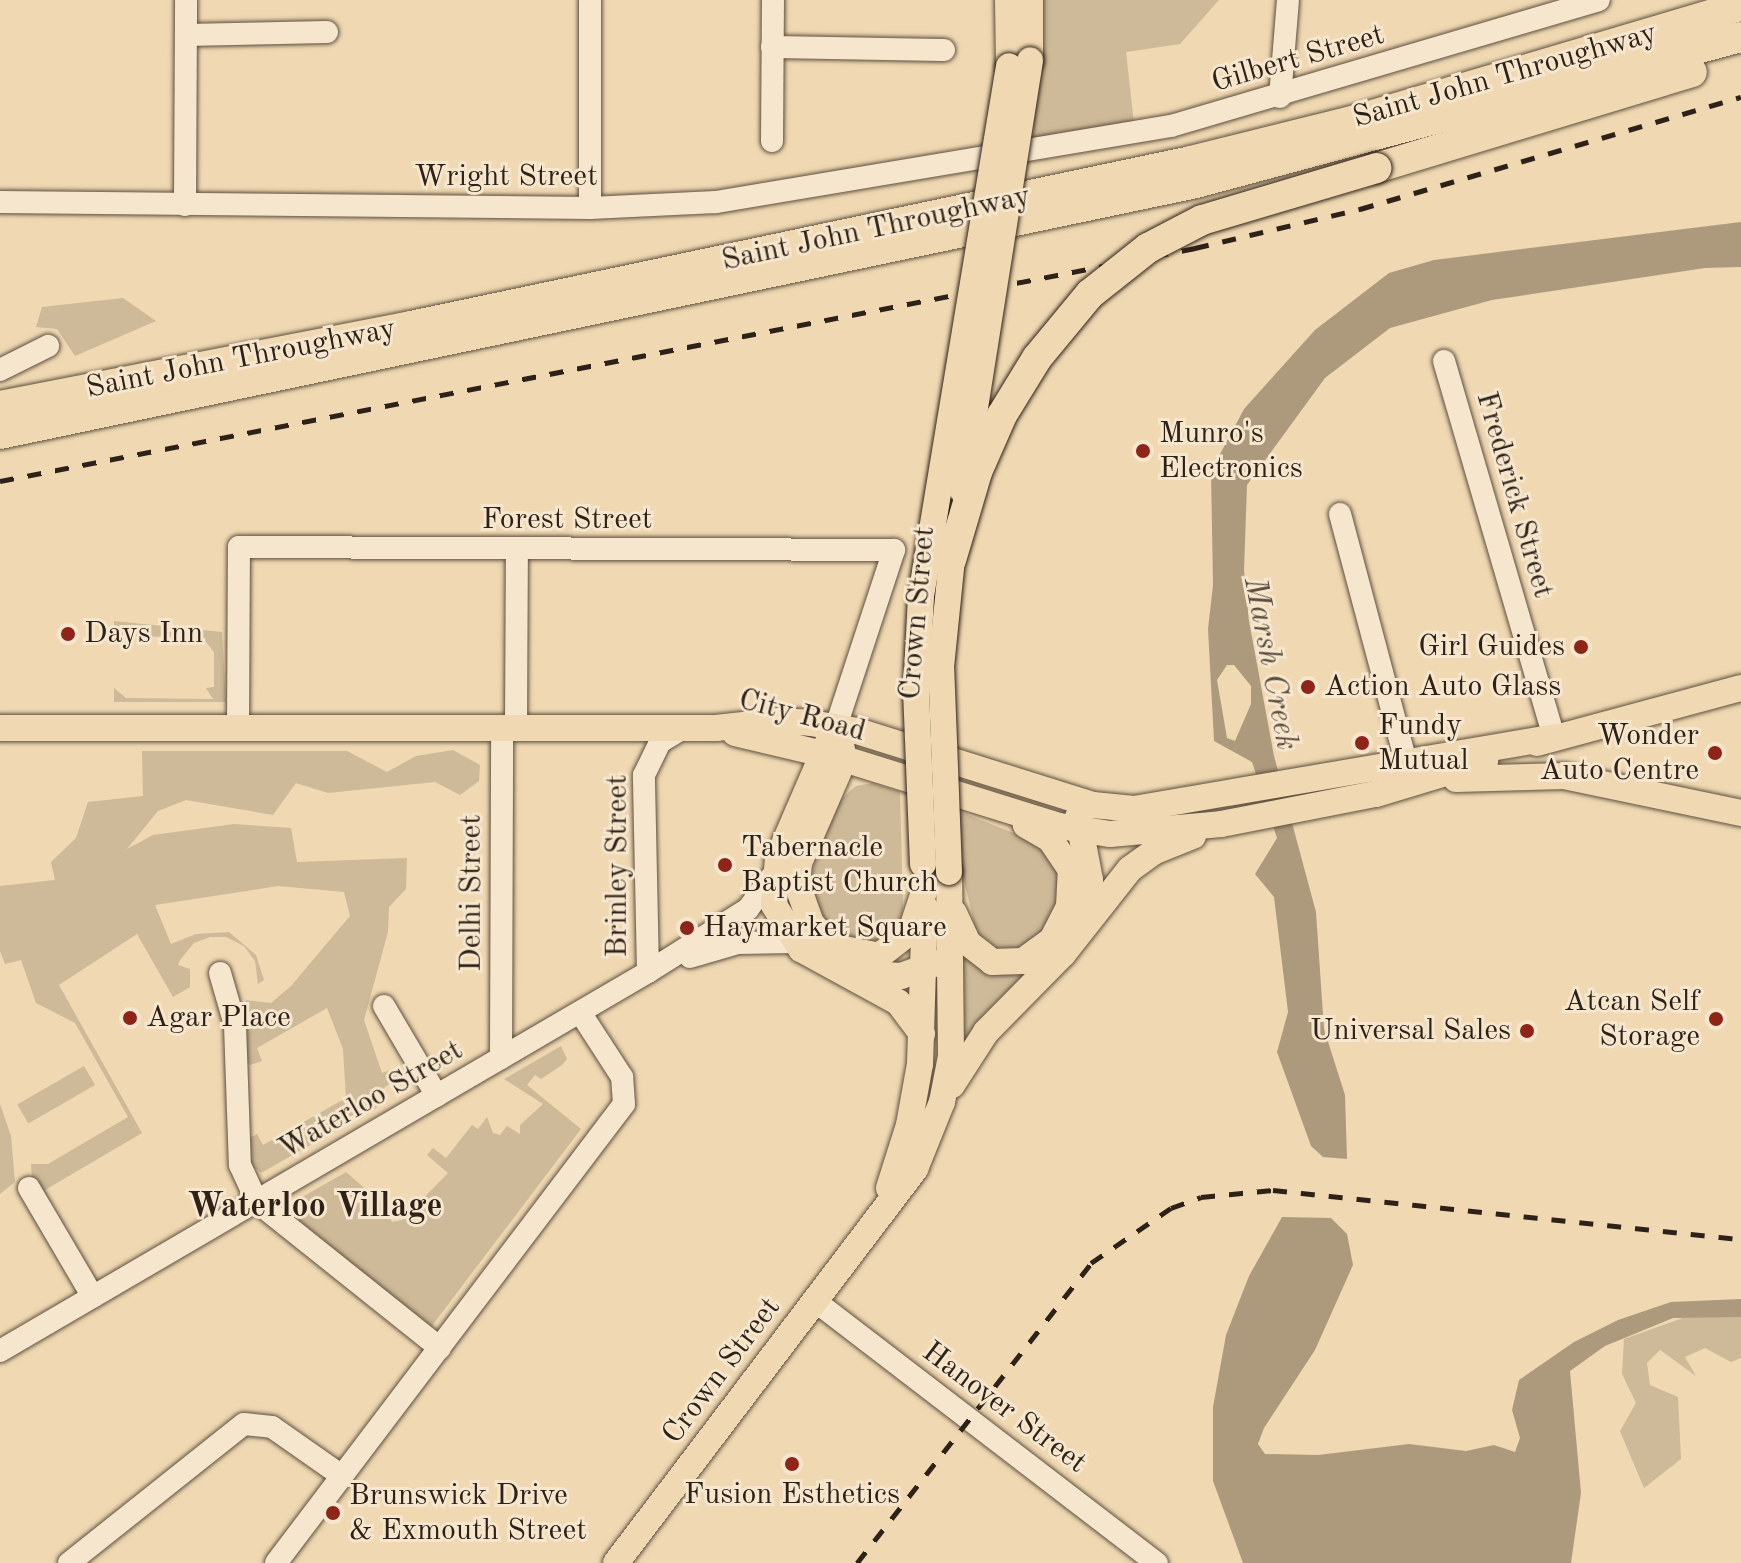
<!DOCTYPE html>
<style>
body{margin:0}
#map{position:relative;width:1741px;height:1563px;overflow:hidden;background:#efd8b2;font-family:"Old Standard TT",serif}
div>[style]{position:absolute}
[style*='--x']{left:calc(var(--x)*1px);top:calc(var(--y)*1px);width:calc(var(--w)*1px);rotate:calc(var(--a)*1deg)}
.green>*{inset:0;background:#ceb998;transform-origin:0 0}
.water>*{inset:0;background:#ad9a7d}
.roads{filter:drop-shadow(0 0 2px #5e4f3e) drop-shadow(0 0 2px #5e4f3e)}
.minor>*{height:22px;margin:-11px;padding:0 11px;transform-origin:11px;border-radius:11px;background:#f5e6cd}
.major>*{height:26px;margin:-13px;padding:0 13px;transform-origin:13px;border-radius:13px;background:#efd8b2}
.highway>*{height:30px;margin:-15px;padding:0 15px;transform-origin:15px;border-radius:15px;background:#efd8b2}
.rail>*{height:5px;margin-top:-2.5px;transform-origin:0;background:repeating-linear-gradient(90deg,#2e2117 0 14px,transparent 0 28px)}
.bridges{filter:drop-shadow(0 0 2px #2e2117) drop-shadow(0 0 2px #2e2117)}
.major-bridge>*{height:26px;margin:-13px;padding:0 13px;transform-origin:13px;border-radius:13px;background:#efd8b2}
.highway-bridge>*{height:30px;margin:-15px;padding:0 15px;transform-origin:15px;border-radius:15px;background:#efd8b2}
.dots>*{width:22px;height:22px;translate:-50% -50%;box-sizing:border-box;border:4px solid #f5e6cd;border-radius:50%}
span{translate:-50% -50%;white-space:nowrap;text-align:center;line-height:1.15;-webkit-text-stroke:6px #f5e6cd;paint-order:stroke}
.street-label{font-size:30px;color:#2e2117}
.poi-label{font-size:30px;color:#2e2117}
.left{translate:0 -50%;text-align:left}
.right{translate:-100% -50%;text-align:right}
.water-label{font-size:32px;color:#5a4b3b;font-style:italic}
.quarter-label{font-size:34px;color:#2e2117;font-weight:700}
</style>
<div id="map">
<div class="green">
<div style="clip-path:polygon(1041px 0,1219px 0,1180px 44px,1126px 52px,1134px 123px,1033px 140px)"></div>
<div style="clip-path:polygon(123px 298px,156px 321px,75px 356px,57px 329px,36px 327px,42px 307px)"></div>
<div style="clip-path:polygon(114px 621px,222px 632px,226px 702px,114px 702px,114px 688px,126px 698px,213px 699px,206px 688px,214px 687px,214px 652px,202px 637px,114px 636px)"></div>
<div style="clip-path:polygon(453px 750px,480px 765px,479px 781px,460px 795px,435px 782px,328px 793px,296px 783px,273px 815px,186px 800px,158px 811px,127px 849px,153px 835px,234px 824px,291px 828px,297px 862px,407px 858px,406px 889px,389px 907px,388px 932px,364px 1020px,382px 1073px,395px 1068px,404px 1073px,372px 1097px,377px 1107px,261px 1173px,250px 1164px,250px 1138px,257px 1134px,263px 1145px,346px 1098px,343px 1049px,327px 1008px,257px 1048px,262px 1061px,250px 1065px,245px 1059px,246px 1000px,271px 1003px,291px 986px,350px 916px,344px 892px,278px 886px,155px 905px,171px 944px,196px 934px,229px 932px,256px 955px,264px 980px,258px 984px,255px 961px,244px 946px,226px 937px,210px 937px,194px 943px,180px 960px,178px 965px,190px 969px,190px 987px,173px 997px,137px 934px,59px 985px,142px 1133px,45px 1190px,51px 1203px,46px 1206px,32px 1179px,31px 1164px,48px 1164px,128px 1117px,75px 1023px,36px 1003px,21px 960px,5px 964px,0 951px,0 886px,55px 880px,51px 862px,76px 838px,88px 802px,143px 796px,142px 751px,347px 751px,387px 772px,416px 756px)"></div>
<div style="clip-path:polygon(872px 783px,900px 792px,903px 908px,900px 926px,872px 946px,843px 939px,819px 914px,811px 885px,815px 860px,841px 799px,856px 786px)"></div>
<div style="clip-path:polygon(956px 810px,1036px 842px,1059px 868px,1061px 893px,1044px 929px,1029px 945px,1005px 954px,984px 943px,976px 931px,963px 876px)"></div>
<div style="clip-path:polygon(963px 953px,995px 974px,1029px 971px,963px 1048px)"></div>
<div style="clip-path:polygon(561px 1046px,567px 1059px,562px 1065px,541px 1079px,535px 1075px,527px 1085px,581px 1129px,428px 1331px,276px 1212px,346px 1172px,384px 1205px,392px 1222px,402px 1220px,448px 1173px,427px 1155px,433px 1148px,446px 1158px,472px 1125px,478px 1129px,487px 1117px,493px 1133px,500px 1135px,507px 1126px,520px 1134px,520px 1125px,543px 1104px,504px 1079px)"></div>
<div style="left:84px;top:1066px;width:22px;height:77px;rotate:60deg"></div>
<div style="clip-path:polygon(0 1104px,11px 1136px,15px 1182px,0 1194px)"></div>
<div style="clip-path:polygon(1694px 1314px,1741px 1317px,1741px 1358px,1731px 1362px,1705px 1348px,1685px 1357px,1696px 1376px,1660px 1350px,1647px 1363px,1650px 1385px,1678px 1397px,1681px 1459px,1644px 1488px,1620px 1431px,1636px 1403px,1622px 1374px,1624px 1339px)"></div>
</div>
<div class="water">
<div style="clip-path:polygon(evenodd,1741px 222px,1741px 267px,1705px 268px,1492px 300px,1390px 328px,1325px 378px,1247px 485px,1244px 570px,1249px 621px,1274px 756px,1316px 912px,1324px 1029px,1345px 1095px,1347px 1159px,1323px 1157px,1311px 1146px,1277px 1052px,1288px 1012px,1274px 897px,1255px 874px,1277px 838px,1252px 762px,1214px 741px,1208px 629px,1213px 585px,1211px 471px,1244px 409px,1315px 330px,1389px 273px,1434px 260px,1741px 222px,1227px 665px,1234px 665px,1251px 686px,1251px 704px,1235px 741px,1227px 738px,1217px 680px,1227px 665px)"></div>
<div style="clip-path:polygon(1282px 1217px,1331px 1218px,1347px 1234px,1353px 1265px,1315px 1350px,1264px 1428px,1258px 1444px,1265px 1454px,1318px 1455px,1409px 1444px,1466px 1451px,1494px 1445px,1515px 1452px,1520px 1438px,1512px 1410px,1519px 1380px,1574px 1342px,1618px 1320px,1671px 1302px,1741px 1299px,1741px 1317px,1673px 1318px,1605px 1346px,1570px 1371px,1581px 1493px,1571px 1563px,1243px 1563px,1213px 1481px,1213px 1407px,1226px 1335px,1249px 1276px)"></div>
</div>
<div class="roads">
<div class="minor">
<div style="--x:590;--y:0;--w:208;--a:90"></div>
<div style="--x:186;--y:35;--w:141;--a:-1.2"></div>
<div style="--x:772;--y:47;--w:172;--a:1"></div>
<div style="--x:1280;--y:97;--w:97;--a:-85.3"></div>
<div style="--x:772;--y:141;--w:141;--a:-89.6"></div>
<div style="--x:0;--y:202;--w:590;--a:0.58"></div>
<div style="--x:590;--y:208;--w:126;--a:-2.7"></div>
<div style="--x:716;--y:202;--w:461;--a:-9.5"></div>
<div style="--x:1171;--y:126;--w:446;--a:-16.4"></div>
<div style="--x:185;--y:205;--w:205;--a:-89.7"></div>
<div style="--x:1444;--y:361;--w:392;--a:73.7"></div>
<div style="--x:0;--y:370;--w:54;--a:-26.6"></div>
<div style="--x:1340;--y:514;--w:257;--a:75.1"></div>
<div style="--x:516;--y:727;--w:176;--a:-89.7"></div>
<div style="--x:238;--y:728;--w:181;--a:-89.7"></div>
<div style="--x:239;--y:547;--w:655;--a:0.26"></div>
<div style="--x:894;--y:550;--w:185;--a:108.2"></div>
<div style="--x:690;--y:957;--w:50;--a:-16.3"></div>
<div style="--x:738;--y:943;--w:57;--a:-1"></div>
<div style="--x:648;--y:972;--w:197;--a:-91.2"></div>
<div style="--x:644;--y:775;--w:37;--a:-64"></div>
<div style="--x:660;--y:742;--w:27;--a:-31"></div>
<div style="--x:220;--y:973;--w:54;--a:73.9"></div>
<div style="--x:235;--y:1025;--w:140;--a:88"></div>
<div style="--x:240;--y:1165;--w:41;--a:65.3"></div>
<div style="--x:257;--y:1202;--w:234;--a:38.6"></div>
<div style="--x:384;--y:1006;--w:104;--a:59.5"></div>
<div style="--x:501;--y:1058;--w:331;--a:-89.8"></div>
<div style="--x:29;--y:1188;--w:126;--a:59.6"></div>
<div style="--x:815;--y:1301;--w:431;--a:37.5"></div>
<div style="--x:0;--y:1351;--w:751;--a:-30.32"></div>
<div style="--x:648;--y:972;--w:118;--a:-32.2"></div>
<div style="--x:748;--y:909;--w:42;--a:-53.7"></div>
<div style="--x:69;--y:1563;--w:223;--a:-38.5"></div>
<div style="--x:244;--y:1424;--w:28;--a:6"></div>
<div style="--x:272;--y:1427;--w:85;--a:35"></div>
<div style="--x:276;--y:1563;--w:576;--a:-52.83"></div>
<div style="--x:624;--y:1104;--w:27;--a:-94"></div>
<div style="--x:622;--y:1077;--w:77;--a:-122.9"></div>
</div>
<div class="major">
<div style="--x:1008;--y:0;--w:66;--a:89.1"></div>
<div style="--x:1030;--y:0;--w:60;--a:90"></div>
<div style="--x:0;--y:728;--w:716;--a:0"></div>
<div style="--x:716;--y:728;--w:62;--a:-6.4"></div>
<div style="--x:778;--y:721;--w:33;--a:3"></div>
<div style="--x:811;--y:723;--w:47;--a:9.9"></div>
<div style="--x:857;--y:731;--w:247;--a:17.4"></div>
<div style="--x:1093;--y:805;--w:41;--a:5.6"></div>
<div style="--x:1134;--y:809;--w:426;--a:-9.7"></div>
<div style="--x:735;--y:733;--w:112;--a:13.4"></div>
<div style="--x:844;--y:759;--w:225;--a:17.3"></div>
<div style="--x:1059;--y:826;--w:52;--a:8.9"></div>
<div style="--x:1110;--y:834;--w:111;--a:-5.1"></div>
<div style="--x:1221;--y:824;--w:158;--a:-11"></div>
<div style="--x:1376;--y:794;--w:114;--a:-16.8"></div>
<div style="--x:829;--y:740;--w:129;--a:113.4"></div>
<div style="--x:778;--y:858;--w:47;--a:94.9"></div>
<div style="--x:774;--y:905;--w:52;--a:58.5"></div>
<div style="--x:801;--y:949;--w:111;--a:28.7"></div>
<div style="--x:898;--y:1002;--w:40;--a:53"></div>
<div style="--x:1537;--y:743;--w:211;--a:-15.1"></div>
<div style="--x:841;--y:745;--w:14;--a:78"></div>
<div style="--x:844;--y:759;--w:113;--a:113.4"></div>
<div style="--x:799;--y:863;--w:21;--a:95"></div>
<div style="--x:797;--y:884;--w:41;--a:70.3"></div>
<div style="--x:811;--y:923;--w:21;--a:49"></div>
<div style="--x:825;--y:939;--w:21;--a:28"></div>
<div style="--x:844;--y:949;--w:36;--a:11"></div>
<div style="--x:879;--y:956;--w:41;--a:-38"></div>
<div style="--x:911;--y:931;--w:44;--a:-71.6"></div>
<div style="--x:1456;--y:779;--w:108;--a:-1.6"></div>
<div style="--x:1564;--y:776;--w:181;--a:11.8"></div>
<div style="--x:1078;--y:817;--w:64;--a:79.2"></div>
<div style="--x:1090;--y:880;--w:45;--a:100.3"></div>
<div style="--x:954;--y:913;--w:33;--a:65"></div>
<div style="--x:968;--y:943;--w:31;--a:38"></div>
<div style="--x:992;--y:962;--w:31;--a:-2"></div>
<div style="--x:1023;--y:961;--w:36;--a:-36"></div>
<div style="--x:1052;--y:940;--w:38;--a:-63"></div>
<div style="--x:1069;--y:906;--w:36;--a:-87"></div>
<div style="--x:1071;--y:870;--w:37;--a:-124"></div>
<div style="--x:1050;--y:839;--w:28;--a:-150"></div>
<div style="--x:854;--y:973;--w:47;--a:3.7"></div>
<div style="--x:901;--y:976;--w:37;--a:-20"></div>
<div style="--x:952;--y:1085;--w:63;--a:-57.3"></div>
<div style="--x:986;--y:1032;--w:110;--a:-45.4"></div>
<div style="--x:1063;--y:954;--w:108;--a:-51.8"></div>
<div style="--x:1130;--y:869;--w:29;--a:-36"></div>
<div style="--x:1153;--y:852;--w:43;--a:-21.8"></div>
<div style="--x:889;--y:1188;--w:66;--a:-72.4"></div>
<div style="--x:909;--y:1125;--w:62;--a:-79.8"></div>
<div style="--x:920;--y:1064;--w:157;--a:-88.2"></div>
<div style="--x:616;--y:1563;--w:495;--a:-52.8"></div>
<div style="--x:915;--y:1169;--w:72;--a:-68.1"></div>
<div style="--x:942;--y:1102;--w:47;--a:-78.9"></div>
<div style="--x:951;--y:1056;--w:184;--a:-90.6"></div>
</div>
<div class="highway">
<div style="--x:1376;--y:168;--w:330;--a:-16.9"></div>
<div style="--x:0;--y:406;--w:419;--a:-11"></div>
<div style="--x:411;--y:326;--w:797;--a:-11.94"></div>
<div style="--x:1191;--y:161;--w:166;--a:-14"></div>
<div style="--x:1352;--y:121;--w:406;--a:-16.5"></div>
<div style="--x:0;--y:434;--w:1222;--a:-11.85"></div>
<div style="--x:1196;--y:183;--w:564;--a:-15"></div>
</div>
</div>
<div class="rail">
<div style="--x:0;--y:481;--w:1218;--a:-11.03"></div>
<div style="--x:1195;--y:248;--w:170;--a:-13.3"></div>
<div style="--x:1360;--y:209;--w:397;--a:-16.4"></div>
<div style="--x:857;--y:1563;--w:380;--a:-52"></div>
<div style="--x:1091;--y:1263;--w:97;--a:-34.5"></div>
<div style="--x:1171;--y:1208;--w:32;--a:-20"></div>
<div style="--x:1201;--y:1197;--w:72;--a:-5.6"></div>
<div style="--x:1273;--y:1190;--w:471;--a:6"></div>
</div>
<div class="bridges">
<div class="major-bridge">
<div style="--x:962;--y:490;--w:435;--a:-81"></div>
<div style="--x:923;--y:864;--w:172;--a:-92.3"></div>
<div style="--x:916;--y:692;--w:96;--a:-87"></div>
<div style="--x:921;--y:596;--w:537;--a:-80.57"></div>
<div style="--x:949;--y:872;--w:205;--a:-92.2"></div>
<div style="--x:941;--y:667;--w:128;--a:-84.2"></div>
</div>
<div class="highway-bridge">
<div style="--x:951;--y:560;--w:92;--a:-73.5"></div>
<div style="--x:977;--y:472;--w:62;--a:-66.3"></div>
<div style="--x:1002;--y:415;--w:67;--a:-58.4"></div>
<div style="--x:1037;--y:358;--w:83;--a:-50.4"></div>
<div style="--x:1090;--y:294;--w:74;--a:-38.4"></div>
<div style="--x:1148;--y:248;--w:61;--a:-27.4"></div>
<div style="--x:1202;--y:220;--w:182;--a:-16.6"></div>
</div>
</div>
<div class="dots">
<div style="left:1143px;top:451px;background:#8f2418"></div>
<div style="left:68px;top:634px;background:#8f2418"></div>
<div style="left:1581px;top:647px;background:#8f2418"></div>
<div style="left:1308px;top:687px;background:#8f2418"></div>
<div style="left:1362px;top:743px;background:#8f2418"></div>
<div style="left:1715px;top:753px;background:#8f2418"></div>
<div style="left:725px;top:865px;background:#8f2418"></div>
<div style="left:687px;top:928px;background:#8f2418"></div>
<div style="left:130px;top:1018px;background:#8f2418"></div>
<div style="left:1716px;top:1019px;background:#8f2418"></div>
<div style="left:1527px;top:1031px;background:#8f2418"></div>
<div style="left:792px;top:1464px;background:#8f2418"></div>
<div style="left:333px;top:1513px;background:#8f2418"></div>
</div>
<div class="street-label">
<span style="left:1298px;top:59px;rotate:-16deg">Gilbert Street</span>
<span style="left:1505px;top:76px;rotate:-16deg">Saint John Throughway</span>
<span style="left:506px;top:177px">Wright Street</span>
<span style="left:876px;top:229px;rotate:-12deg">Saint John Throughway</span>
<span style="left:241px;top:359px;rotate:-11deg">Saint John Throughway</span>
<span style="left:1514px;top:495px;rotate:74deg">Frederick Street</span>
<span style="left:567px;top:520px">Forest Street</span>
<span style="left:918px;top:613px;rotate:-85deg">Crown Street</span>
<span style="left:802px;top:716px;rotate:15deg">City Road</span>
<span style="left:618px;top:866px;rotate:-90deg">Brinley Street</span>
<span style="left:472px;top:893px;rotate:-90deg">Delhi Street</span>
<span style="left:371px;top:1100px;rotate:-30deg">Waterloo Street</span>
<span style="left:722px;top:1371px;rotate:-53deg">Crown Street</span>
<span style="left:1004px;top:1408px;rotate:37deg">Hanover Street</span>
</div>
<div class="poi-label">
<span class="left" style="left:1159px;top:451px">Munro's<br>Electronics</span>
<span class="left" style="left:84px;top:634px">Days Inn</span>
<span class="right" style="left:1565px;top:647px">Girl Guides</span>
<span class="left" style="left:1324px;top:687px">Action Auto Glass</span>
<span class="left" style="left:1378px;top:743px">Fundy<br>Mutual</span>
<span class="right" style="left:1699px;top:753px">Wonder<br>Auto Centre</span>
<span class="left" style="left:741px;top:865px">Tabernacle<br>Baptist Church</span>
<span class="left" style="left:703px;top:928px">Haymarket Square</span>
<span class="right" style="left:1700px;top:1019px">Atcan Self<br>Storage</span>
<span class="left" style="left:146px;top:1018px">Agar Place</span>
<span class="right" style="left:1511px;top:1031px">Universal Sales</span>
<span style="left:792px;top:1495px">Fusion Esthetics</span>
<span class="left" style="left:349px;top:1513px">Brunswick Drive<br>&amp; Exmouth Street</span>
</div>
<div class="water-label">
<span style="left:1269px;top:664px;rotate:79deg">Marsh Creek</span>
</div>
<div class="quarter-label">
<span style="left:315px;top:1208px">Waterloo Village</span>
</div>
</div>
